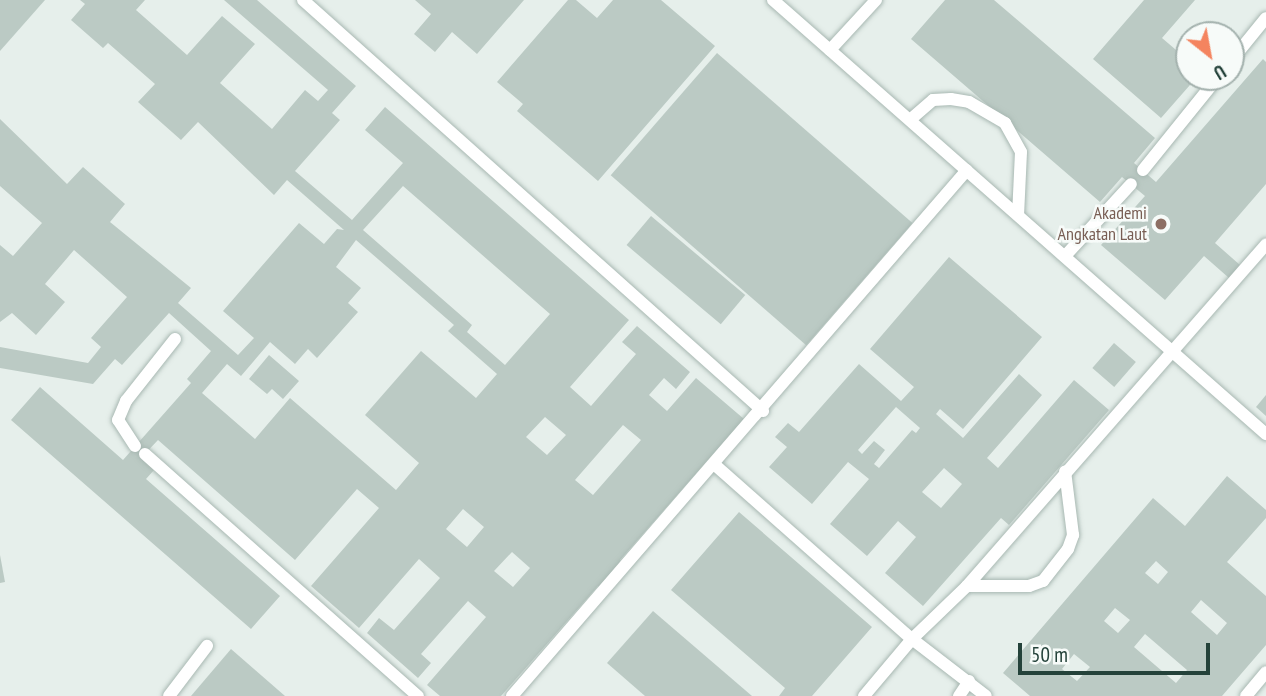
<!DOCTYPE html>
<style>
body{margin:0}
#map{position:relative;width:1266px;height:696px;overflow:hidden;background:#e6efeb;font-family:"PT Sans Narrow",sans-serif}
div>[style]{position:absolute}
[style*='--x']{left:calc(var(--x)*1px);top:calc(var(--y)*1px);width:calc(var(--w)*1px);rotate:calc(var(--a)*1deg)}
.building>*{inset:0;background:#bbcac4;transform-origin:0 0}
.roads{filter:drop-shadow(0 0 2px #a8b8b2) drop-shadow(0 0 2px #a8b8b2)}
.lane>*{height:12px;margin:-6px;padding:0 6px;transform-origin:6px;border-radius:6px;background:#fff}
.dots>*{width:19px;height:19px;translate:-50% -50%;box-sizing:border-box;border:4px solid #f7fbf9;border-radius:50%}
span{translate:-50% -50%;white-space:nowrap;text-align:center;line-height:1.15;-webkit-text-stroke:5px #f7fbf9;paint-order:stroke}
.education-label{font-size:18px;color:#785e54}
.right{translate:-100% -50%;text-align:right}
.north{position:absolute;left:1175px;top:21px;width:70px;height:70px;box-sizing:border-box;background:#f7fbf9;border:2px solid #a3b1ad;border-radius:50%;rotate:149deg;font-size:19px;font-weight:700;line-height:28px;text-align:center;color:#24423a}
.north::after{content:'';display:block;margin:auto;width:24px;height:32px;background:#f4845f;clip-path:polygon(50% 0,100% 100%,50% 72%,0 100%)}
.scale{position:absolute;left:1018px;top:643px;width:192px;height:32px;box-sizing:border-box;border:4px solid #24423a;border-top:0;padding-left:9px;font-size:21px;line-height:24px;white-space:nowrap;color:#24423a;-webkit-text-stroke:5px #f7fbf9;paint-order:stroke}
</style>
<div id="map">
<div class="building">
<div style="clip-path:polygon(0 0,45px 0,0 51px)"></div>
<div style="clip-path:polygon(evenodd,80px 0,145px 0,136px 10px,187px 55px,222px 16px,255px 44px,220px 83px,272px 129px,305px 90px,318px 101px,328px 90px,224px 0,257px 0,356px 86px,332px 113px,340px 120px,295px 171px,352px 220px,403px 163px,365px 130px,385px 107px,629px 320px,570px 387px,591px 406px,636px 354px,622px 342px,637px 326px,690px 372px,676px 389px,664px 378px,649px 395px,667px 411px,696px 378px,744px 419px,620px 560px,629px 567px,606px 593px,598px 586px,501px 696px,440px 696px,427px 685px,486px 617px,468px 601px,421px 654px,431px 663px,418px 678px,367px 633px,379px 618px,394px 630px,440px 578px,419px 559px,359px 628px,311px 586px,379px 508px,357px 489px,295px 560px,158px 440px,141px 458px,154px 470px,146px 479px,280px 596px,251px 629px,11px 420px,40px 387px,123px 460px,191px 383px,187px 379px,211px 351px,169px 313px,122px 365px,115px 359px,93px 384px,0 368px,0 347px,88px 363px,101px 347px,91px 338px,127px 297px,74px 250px,45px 284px,65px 302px,36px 335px,12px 313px,0 322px,0 245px,13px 256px,42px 223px,0 186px,0 119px,67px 184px,83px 167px,125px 204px,110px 222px,191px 288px,178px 303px,238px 355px,254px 338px,223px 311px,299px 223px,324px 244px,337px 229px,344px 230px,287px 180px,274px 195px,198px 122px,181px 140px,138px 102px,155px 84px,108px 43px,103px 48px,71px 20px,85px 4px,80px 0,403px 186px,550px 314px,505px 365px,467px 332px,472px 325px,363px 230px,403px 186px,80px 0,356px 240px,454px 325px,448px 331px,497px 374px,476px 398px,421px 351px,365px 415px,419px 463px,396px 490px,290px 398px,255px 439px,202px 393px,227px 364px,241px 376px,270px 342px,295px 364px,308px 349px,317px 358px,358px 312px,348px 303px,361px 288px,336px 267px,356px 240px,80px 0,545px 417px,566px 435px,547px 455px,526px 437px,545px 417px,80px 0,623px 425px,641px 440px,593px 495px,575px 480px,623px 425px,80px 0,463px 509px,484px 527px,467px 547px,446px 529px,463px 509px,80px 0,512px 552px,530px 568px,513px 587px,494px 571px,512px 552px)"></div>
<div style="clip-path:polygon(415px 0,524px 0,477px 54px,452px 32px,435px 52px,414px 34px,431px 14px)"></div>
<div style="clip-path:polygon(568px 0,576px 0,597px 18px,613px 0,661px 0,715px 46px,598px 181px,517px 111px,523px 104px,497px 82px)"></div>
<div style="clip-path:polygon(945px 0,994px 0,1155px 138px,1134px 163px,1156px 182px,1263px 59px,1266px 62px,1266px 184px,1215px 243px,1240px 265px,1229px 278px,1204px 256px,1165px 300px,1101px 245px,1145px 196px,1122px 177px,1100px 202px,911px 39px)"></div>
<div style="clip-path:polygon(1144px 0,1195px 0,1162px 38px,1189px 61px,1189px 77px,1197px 77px,1161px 118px,1093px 59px)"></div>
<div style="left:717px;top:53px;width:259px;height:162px;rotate:41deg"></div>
<div style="left:651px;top:216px;width:123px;height:38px;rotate:40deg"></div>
<div style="clip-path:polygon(evenodd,949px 257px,1042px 337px,963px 429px,940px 409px,936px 414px,963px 438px,1019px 374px,1042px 395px,987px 458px,998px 468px,1074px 380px,1109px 410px,1009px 525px,1001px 518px,923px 606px,885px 573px,916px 537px,898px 521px,867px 556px,830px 524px,869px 479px,848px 462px,812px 504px,769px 467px,787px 447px,775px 437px,788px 423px,799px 432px,859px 364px,901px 401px,914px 387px,870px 349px,949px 257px,896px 407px,920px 428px,916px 433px,912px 430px,879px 468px,874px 464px,885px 450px,874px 441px,862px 454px,858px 450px,896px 407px,949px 257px,944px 468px,962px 484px,941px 508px,922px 492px,944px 468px)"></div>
<div style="left:1114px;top:343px;width:29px;height:33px;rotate:41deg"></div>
<div style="clip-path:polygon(269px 355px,299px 381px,283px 399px,272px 389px,267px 394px,249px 379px)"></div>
<div style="clip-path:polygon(1266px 395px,1266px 416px,1256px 407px)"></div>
<div style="clip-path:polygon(evenodd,1227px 476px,1266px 510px,1266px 518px,1227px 562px,1266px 596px,1266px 645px,1222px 696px,1030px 696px,1003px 673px,1153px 498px,1185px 526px,1227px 476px,1156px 561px,1168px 572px,1158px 584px,1145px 573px,1156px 561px,1227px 476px,1201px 600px,1227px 623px,1217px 635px,1191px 612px,1201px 600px,1227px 476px,1115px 608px,1130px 620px,1118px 633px,1104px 621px,1115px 608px,1227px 476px,1145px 634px,1187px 670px,1176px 683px,1134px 647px,1145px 634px,1227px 476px,1074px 654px,1090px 667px,1077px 681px,1062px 669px,1074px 654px)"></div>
<div style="clip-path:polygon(739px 512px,872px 627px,812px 696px,779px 696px,785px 688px,671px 590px)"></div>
<div style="clip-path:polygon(0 555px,5px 582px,0 583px)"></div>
<div style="clip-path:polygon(653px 611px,752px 696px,645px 696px,607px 663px)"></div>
<div style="clip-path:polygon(231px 649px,285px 696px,191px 696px)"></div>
</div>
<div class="roads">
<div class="lane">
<div style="--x:303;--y:0;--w:617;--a:41.78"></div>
<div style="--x:773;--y:0;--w:657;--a:41.36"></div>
<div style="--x:830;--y:50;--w:68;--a:-47.4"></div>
<div style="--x:1231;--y:61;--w:55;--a:-50.9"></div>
<div style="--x:911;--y:119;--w:29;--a:-41"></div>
<div style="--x:933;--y:100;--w:18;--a:-3"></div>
<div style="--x:951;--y:99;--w:18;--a:9"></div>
<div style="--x:969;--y:102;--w:42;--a:30.3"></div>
<div style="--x:1005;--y:123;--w:33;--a:61"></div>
<div style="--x:1021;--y:152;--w:63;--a:92.7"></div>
<div style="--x:1143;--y:170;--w:119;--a:-51.1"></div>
<div style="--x:1066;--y:255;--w:96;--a:-47.5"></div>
<div style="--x:135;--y:446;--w:31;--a:-123"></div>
<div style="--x:118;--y:420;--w:21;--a:-67"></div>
<div style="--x:126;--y:401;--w:79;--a:-51.7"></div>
<div style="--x:145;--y:454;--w:365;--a:41.6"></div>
<div style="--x:715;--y:465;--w:263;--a:41.5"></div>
<div style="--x:912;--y:639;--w:93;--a:37.6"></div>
<div style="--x:967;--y:586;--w:62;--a:0"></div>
<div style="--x:1029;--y:586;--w:15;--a:-20"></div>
<div style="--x:1043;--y:581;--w:41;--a:-52"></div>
<div style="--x:1068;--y:549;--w:15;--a:-70"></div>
<div style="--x:1073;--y:535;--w:64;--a:-97.1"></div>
<div style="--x:169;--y:696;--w:63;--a:-52.8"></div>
<div style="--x:512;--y:696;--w:695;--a:-49.14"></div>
<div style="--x:864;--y:696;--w:75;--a:-49.9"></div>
<div style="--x:912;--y:639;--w:76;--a:-43.9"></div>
<div style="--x:967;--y:586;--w:454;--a:-48.8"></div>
<div style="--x:959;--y:696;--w:18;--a:-56"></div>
<div style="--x:1246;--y:696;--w:31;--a:-50"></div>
</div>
</div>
<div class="dots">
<div style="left:1161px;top:224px;background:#8d6e63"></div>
</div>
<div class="education-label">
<span class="right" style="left:1147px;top:224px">Akademi<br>Angkatan Laut</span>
</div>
<div class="north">U</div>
<div class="scale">50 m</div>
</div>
